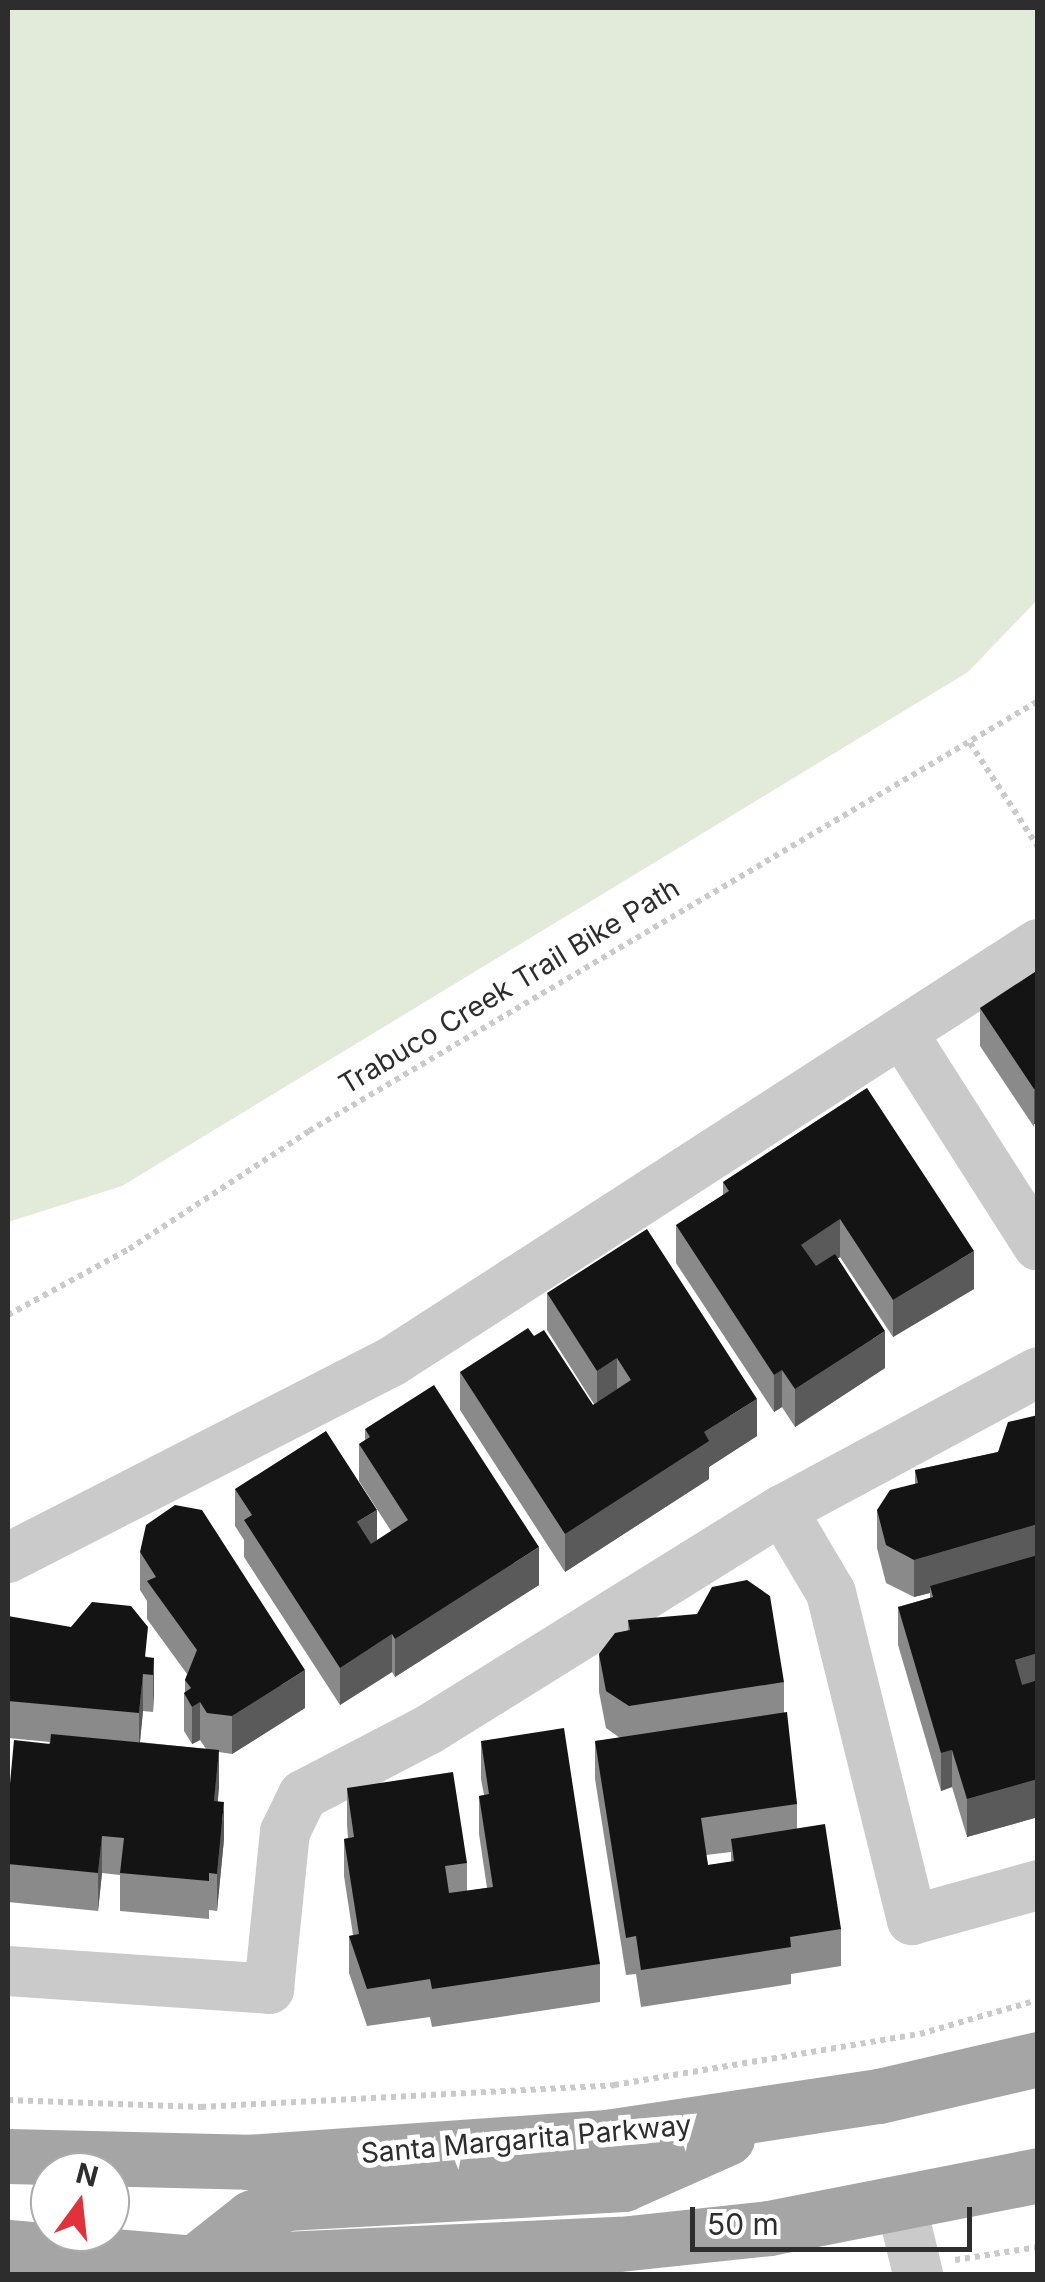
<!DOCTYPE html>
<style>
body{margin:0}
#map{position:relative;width:1045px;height:2282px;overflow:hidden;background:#fff;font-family:Inter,sans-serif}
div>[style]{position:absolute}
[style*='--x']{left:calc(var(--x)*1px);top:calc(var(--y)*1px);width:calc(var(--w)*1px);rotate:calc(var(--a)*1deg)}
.green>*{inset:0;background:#e2eada}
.path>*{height:6px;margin-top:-3px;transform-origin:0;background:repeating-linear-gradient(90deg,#cacaca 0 5px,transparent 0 10px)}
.minor>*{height:50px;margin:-25px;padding:0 25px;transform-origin:25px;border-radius:25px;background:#cacaca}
.major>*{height:55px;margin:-27.5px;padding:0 27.5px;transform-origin:27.5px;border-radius:27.5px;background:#a5a5a5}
.wall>*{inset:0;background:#8a8a8a}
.shaded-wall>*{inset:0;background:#5a5a5a;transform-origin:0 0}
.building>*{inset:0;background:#141414}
span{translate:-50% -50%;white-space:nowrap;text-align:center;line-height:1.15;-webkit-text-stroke:10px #fff;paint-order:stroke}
.street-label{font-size:28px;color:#2d2d2d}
.frame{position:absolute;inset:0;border:10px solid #2d2d2d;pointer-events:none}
.north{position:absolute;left:30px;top:2152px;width:100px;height:100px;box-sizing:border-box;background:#fff;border:2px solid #ababab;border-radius:50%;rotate:15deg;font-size:28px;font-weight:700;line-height:40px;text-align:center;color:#2d2d2d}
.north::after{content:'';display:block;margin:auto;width:35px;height:45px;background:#e1313b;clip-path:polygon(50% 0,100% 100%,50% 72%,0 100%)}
.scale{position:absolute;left:690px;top:2207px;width:282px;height:45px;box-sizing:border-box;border:5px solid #2d2d2d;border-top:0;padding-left:12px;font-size:30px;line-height:35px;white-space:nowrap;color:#2d2d2d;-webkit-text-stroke:8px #fff;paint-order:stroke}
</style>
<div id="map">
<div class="green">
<div style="clip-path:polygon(8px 8px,1037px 8px,1038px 599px,968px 672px,122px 1186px,8px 1222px)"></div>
</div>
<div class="path">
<div style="--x:970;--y:743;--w:124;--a:56.8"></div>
<div style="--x:8;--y:1315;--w:138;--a:-28.6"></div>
<div style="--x:129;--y:1249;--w:215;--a:-33.2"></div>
<div style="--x:309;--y:1131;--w:846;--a:-30.53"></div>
<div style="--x:8;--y:2100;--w:193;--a:2.1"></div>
<div style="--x:201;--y:2107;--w:414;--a:-3"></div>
<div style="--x:614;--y:2085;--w:310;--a:-9.5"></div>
<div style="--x:920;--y:2034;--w:123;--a:-16.1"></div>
<div style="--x:955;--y:2260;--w:84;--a:-8.9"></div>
</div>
<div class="minor">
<div style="--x:903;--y:1034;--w:251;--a:57.5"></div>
<div style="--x:782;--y:1510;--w:96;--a:59.4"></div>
<div style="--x:831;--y:1593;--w:337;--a:76.1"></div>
<div style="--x:912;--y:1920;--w:131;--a:-15.5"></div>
<div style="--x:8;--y:1558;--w:430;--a:-27.1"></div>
<div style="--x:391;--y:1362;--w:770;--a:-32.86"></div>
<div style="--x:8;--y:1971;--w:262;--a:3.9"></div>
<div style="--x:269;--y:1989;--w:158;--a:-84.2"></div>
<div style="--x:285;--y:1832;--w:41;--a:-64.1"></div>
<div style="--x:303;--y:1795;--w:141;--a:-27.5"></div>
<div style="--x:428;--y:1730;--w:417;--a:-31.9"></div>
<div style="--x:782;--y:1510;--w:291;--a:-28.3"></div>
<div style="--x:901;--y:2204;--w:72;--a:76.3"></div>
</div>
<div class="major">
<div style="--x:8;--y:2156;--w:239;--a:1.4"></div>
<div style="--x:247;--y:2162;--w:361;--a:-4"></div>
<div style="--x:607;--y:2137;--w:275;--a:-8.6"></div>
<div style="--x:879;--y:2096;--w:163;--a:-13.1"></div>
<div style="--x:8;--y:2247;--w:187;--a:4.9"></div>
<div style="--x:194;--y:2263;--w:426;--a:-2.6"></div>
<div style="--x:620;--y:2244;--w:150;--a:-6.1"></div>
<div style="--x:769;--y:2228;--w:274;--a:-11.1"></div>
<div style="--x:194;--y:2263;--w:73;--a:-38.3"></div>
<div style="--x:251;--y:2218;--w:38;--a:-23"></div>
<div style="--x:286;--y:2203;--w:338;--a:-3.2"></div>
<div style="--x:623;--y:2184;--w:114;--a:-23.9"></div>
</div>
<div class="wall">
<div style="clip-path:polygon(1038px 970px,1034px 1127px,980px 1046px,980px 1008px)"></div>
<div style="clip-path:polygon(867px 1088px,974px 1289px,893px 1337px,840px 1257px,838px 1258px,885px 1368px,795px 1427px,782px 1407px,774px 1412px,676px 1263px,676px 1225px,723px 1195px,723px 1182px)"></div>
<div style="clip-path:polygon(547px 1293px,757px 1436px,709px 1467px,709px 1479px,565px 1572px,460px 1410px,460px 1372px,534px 1336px,593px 1405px,594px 1404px,547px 1330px)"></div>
<div style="clip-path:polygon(1038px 1415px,1038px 1817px,967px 1837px,952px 1787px,941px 1791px,898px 1645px,898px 1607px,930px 1598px,930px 1593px,914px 1597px,886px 1583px,877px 1548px,877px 1510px,915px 1484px,915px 1470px,998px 1452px)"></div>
<div style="clip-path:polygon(365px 1429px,539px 1585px,395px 1677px,392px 1672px,340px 1705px,244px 1557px,244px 1540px,235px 1526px,235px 1489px,377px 1540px,391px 1531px,359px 1481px,359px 1444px,365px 1440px)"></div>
<div style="clip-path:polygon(140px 1552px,305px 1708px,232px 1754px,219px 1752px,218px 1801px,224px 1839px,217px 1911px,209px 1910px,209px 1919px,120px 1911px,120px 1875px,102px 1873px,98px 1911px,8px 1902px,8px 1805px,50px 1742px,8px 1738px,8px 1616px,148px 1657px,154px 1658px,153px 1712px,143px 1711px,140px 1742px,206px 1749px,200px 1740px,192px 1744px,184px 1731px,184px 1693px,185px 1692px,185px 1680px,187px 1674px,147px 1619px,147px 1601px,140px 1590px)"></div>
<div style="clip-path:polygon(evenodd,628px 1620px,784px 1682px,784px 1712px,797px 1804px,797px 1828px,841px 1929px,841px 1966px,791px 1974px,791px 1984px,641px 2007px,636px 1974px,626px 1975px,595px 1779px,595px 1741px,620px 1738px,606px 1728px,599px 1692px,599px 1654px,628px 1630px,628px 1620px,731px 1852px,731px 1862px,708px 1865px,706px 1855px,731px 1852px)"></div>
<div style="clip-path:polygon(481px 1741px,600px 1964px,600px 2002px,432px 2027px,430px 2017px,367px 2026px,349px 1973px,349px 1936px,353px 1935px,344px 1876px,344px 1839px,348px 1838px,347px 1825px,347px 1788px,467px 1863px,467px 1891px,487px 1888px,479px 1834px,479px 1796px,484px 1795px,481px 1779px)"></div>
</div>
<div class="shaded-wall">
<div style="left:1038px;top:1087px;width:37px;height:4px;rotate:90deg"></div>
<div style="clip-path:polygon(840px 1219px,840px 1257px,801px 1282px,801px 1245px)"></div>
<div style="clip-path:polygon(974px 1251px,974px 1289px,893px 1337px,893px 1300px)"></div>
<div style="clip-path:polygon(885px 1331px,885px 1368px,795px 1427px,795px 1389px)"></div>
<div style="clip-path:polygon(617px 1358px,617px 1396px,597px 1408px,597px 1371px)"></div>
<div style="clip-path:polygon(782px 1370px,782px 1407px,774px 1412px,774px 1375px)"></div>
<div style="clip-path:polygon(757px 1399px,757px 1436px,709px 1467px,709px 1479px,565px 1572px,565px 1534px,704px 1432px)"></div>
<div style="clip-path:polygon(377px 1510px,377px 1547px,357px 1560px,357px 1522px)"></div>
<div style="clip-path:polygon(1038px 1524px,1038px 1562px,930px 1586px,930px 1593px,914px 1597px,914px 1560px)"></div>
<div style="clip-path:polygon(539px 1547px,539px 1585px,395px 1677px,395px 1639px)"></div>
<div style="clip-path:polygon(392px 1634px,392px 1672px,340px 1705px,340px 1668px)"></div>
<div style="clip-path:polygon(1038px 1653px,1038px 1691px,1015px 1697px,1015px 1660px)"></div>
<div style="clip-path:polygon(154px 1658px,154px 1695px,153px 1712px,153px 1675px)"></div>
<div style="clip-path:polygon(305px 1670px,305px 1708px,232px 1754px,232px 1716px)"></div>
<div style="clip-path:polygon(143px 1674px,143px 1711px,139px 1751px,139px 1713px)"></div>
<div style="clip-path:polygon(200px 1702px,200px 1740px,192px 1744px,192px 1707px)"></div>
<div style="clip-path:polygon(219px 1750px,219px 1788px,214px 1839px,214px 1801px)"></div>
<div style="clip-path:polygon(952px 1750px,952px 1787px,941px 1791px,941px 1753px)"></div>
<div style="clip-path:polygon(1038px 1779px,1038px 1817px,967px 1837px,967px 1799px)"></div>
<div style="clip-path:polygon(224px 1802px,224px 1839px,217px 1911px,217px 1874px)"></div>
<div style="clip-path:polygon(102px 1836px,102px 1873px,98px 1911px,98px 1873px)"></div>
</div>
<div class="building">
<div style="clip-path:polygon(1038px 970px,1038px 1087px,1034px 1089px,980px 1008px)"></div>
<div style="clip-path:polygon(867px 1088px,974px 1251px,893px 1300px,840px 1219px,801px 1245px,816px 1266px,835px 1254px,885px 1331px,795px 1389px,782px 1370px,774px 1375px,676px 1225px,729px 1191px,723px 1182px)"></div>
<div style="clip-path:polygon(647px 1229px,757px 1399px,704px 1432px,709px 1441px,565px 1534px,460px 1372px,528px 1328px,534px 1336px,544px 1330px,593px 1405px,631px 1380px,617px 1358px,597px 1371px,547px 1293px)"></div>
<div style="clip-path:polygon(434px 1385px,539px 1547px,395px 1639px,392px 1634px,340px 1668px,244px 1520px,252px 1515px,235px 1489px,326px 1431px,377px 1510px,357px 1522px,371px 1544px,408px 1520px,359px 1444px,370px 1437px,365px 1429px)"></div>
<div style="clip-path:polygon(1038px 1415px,1038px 1524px,914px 1560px,886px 1545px,877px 1510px,890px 1490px,918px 1483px,915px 1470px,998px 1452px,1008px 1422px)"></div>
<div style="clip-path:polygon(175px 1505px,202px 1510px,305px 1670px,232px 1716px,207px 1713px,200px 1702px,192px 1707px,184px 1693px,191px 1688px,185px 1680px,197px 1650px,147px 1581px,156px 1577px,140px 1552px,146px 1525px)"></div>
<div style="clip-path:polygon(1038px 1555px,1038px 1653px,1015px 1660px,1022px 1685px,1038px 1680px,1038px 1779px,967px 1799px,952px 1750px,941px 1753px,898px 1607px,933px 1597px,930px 1586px)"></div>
<div style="clip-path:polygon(747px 1580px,770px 1596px,784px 1682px,629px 1706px,606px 1691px,599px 1654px,615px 1633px,630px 1630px,628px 1620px,697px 1614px,712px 1587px)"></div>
<div style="clip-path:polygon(92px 1602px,131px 1606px,148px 1627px,145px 1657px,154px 1658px,153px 1675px,143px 1674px,139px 1713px,8px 1701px,8px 1616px,71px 1627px)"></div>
<div style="clip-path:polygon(787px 1712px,797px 1804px,701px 1818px,708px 1865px,734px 1861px,731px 1839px,825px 1824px,841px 1929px,790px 1937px,791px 1947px,641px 1970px,636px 1936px,626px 1938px,595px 1741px)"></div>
<div style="clip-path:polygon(564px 1728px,600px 1964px,432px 1989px,430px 1979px,367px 1989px,349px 1936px,359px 1934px,344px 1839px,354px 1837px,347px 1788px,453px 1772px,467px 1863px,445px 1866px,449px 1893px,493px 1887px,479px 1796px,489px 1794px,481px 1741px)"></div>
<div style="clip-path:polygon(51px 1734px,219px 1750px,214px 1801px,224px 1802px,217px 1874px,209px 1873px,209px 1881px,120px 1873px,124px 1838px,102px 1836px,98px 1873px,8px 1864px,8px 1805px,14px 1740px,50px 1744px)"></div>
</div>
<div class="street-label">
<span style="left:509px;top:986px;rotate:-31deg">Trabuco Creek Trail Bike Path</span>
<span style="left:526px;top:2139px;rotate:-5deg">Santa Margarita Parkway</span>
</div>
<div class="frame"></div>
<div class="north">N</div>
<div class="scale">50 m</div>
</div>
